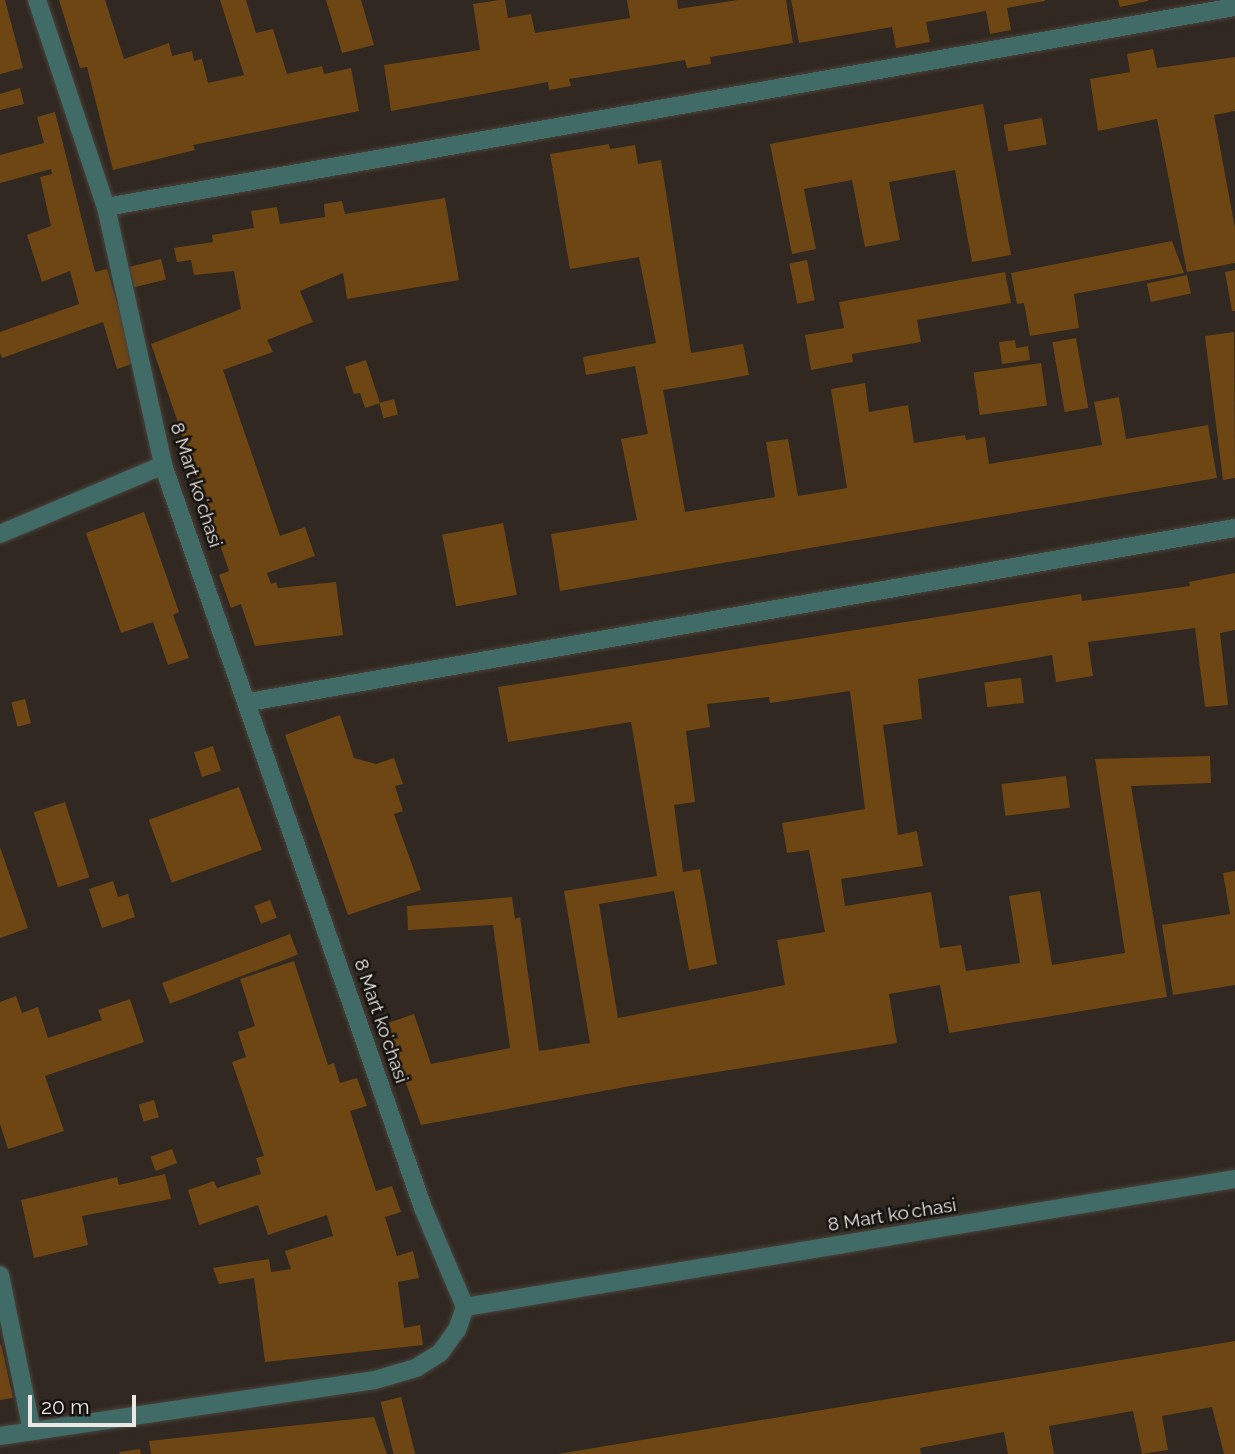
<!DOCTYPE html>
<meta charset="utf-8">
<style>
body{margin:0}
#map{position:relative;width:1235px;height:1454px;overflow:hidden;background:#302821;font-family:Raleway,sans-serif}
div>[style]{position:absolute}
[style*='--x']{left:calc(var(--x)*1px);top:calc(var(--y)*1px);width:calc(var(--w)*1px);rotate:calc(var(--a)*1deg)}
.building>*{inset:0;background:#6e4613;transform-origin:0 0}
.roads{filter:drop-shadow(0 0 2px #4a433c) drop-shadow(0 0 2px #4a433c)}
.street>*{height:18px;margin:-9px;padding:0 9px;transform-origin:9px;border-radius:9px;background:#416b66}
span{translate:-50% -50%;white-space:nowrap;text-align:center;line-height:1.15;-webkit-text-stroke:5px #15120f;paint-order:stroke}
.street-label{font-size:19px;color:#ebe7e2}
.scale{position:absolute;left:28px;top:1395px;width:108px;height:32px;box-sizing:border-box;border:4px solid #ebe7e2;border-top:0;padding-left:9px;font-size:21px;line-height:24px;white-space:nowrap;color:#ebe7e2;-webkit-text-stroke:5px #15120f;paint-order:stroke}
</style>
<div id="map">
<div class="building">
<div style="clip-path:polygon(0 0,5px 0,23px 68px,0 74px)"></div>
<div style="clip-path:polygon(59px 0,105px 0,124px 59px,169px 43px,172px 56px,192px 51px,194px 61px,202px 59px,208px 83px,244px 75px,220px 0,246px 0,256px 33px,273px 29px,287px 74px,322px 66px,324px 74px,351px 68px,359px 111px,193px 145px,195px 150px,113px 170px,87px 67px,80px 68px)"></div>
<div style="clip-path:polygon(326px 0,361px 0,374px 45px,342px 53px)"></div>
<div style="clip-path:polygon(499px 0,505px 0,508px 18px,531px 14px,535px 33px,630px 18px,627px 0,677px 0,678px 9px,738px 0,786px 0,793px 43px,710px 57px,711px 64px,687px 68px,685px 60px,569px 79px,571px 86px,549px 90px,548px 82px,391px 111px,384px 65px,480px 50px,473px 4px)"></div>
<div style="clip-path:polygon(791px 0,1045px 0,1045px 1px,1007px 8px,1011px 30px,990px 34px,986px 11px,926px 22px,930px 42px,896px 48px,892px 27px,799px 43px)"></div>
<div style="clip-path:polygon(1118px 0,1148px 0,1148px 1px,1120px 7px)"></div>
<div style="clip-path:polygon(1153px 49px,1157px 68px,1235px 57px,1235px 111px,1214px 115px,1235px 228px,1235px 263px,1187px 272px,1157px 119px,1098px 131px,1090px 79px,1130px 72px,1127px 54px)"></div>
<div style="clip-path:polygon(20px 88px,24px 104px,0 110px,0 94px)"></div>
<div style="clip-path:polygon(983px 104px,1011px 255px,972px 262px,955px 170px,889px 182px,900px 240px,865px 247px,852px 180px,804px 189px,816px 249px,792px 254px,770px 144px)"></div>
<div style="clip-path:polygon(55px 112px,95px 272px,107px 269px,135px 363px,117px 369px,103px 322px,2px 358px,0 353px,0 332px,79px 304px,70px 271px,42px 282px,27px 235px,51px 226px,40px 177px,52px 174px,51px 169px,0 183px,0 155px,44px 143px,37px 117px)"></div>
<div style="left:1042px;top:118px;width:27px;height:39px;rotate:80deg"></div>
<div style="clip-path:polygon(609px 144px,610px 149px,635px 145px,638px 164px,661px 160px,691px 353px,743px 344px,749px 375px,663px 390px,685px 512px,775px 497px,766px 442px,788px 439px,798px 496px,847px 488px,831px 389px,865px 383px,869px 412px,908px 405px,914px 443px,965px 435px,966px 440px,985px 437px,989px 464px,1102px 445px,1094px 402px,1119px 397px,1126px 439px,1208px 425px,1217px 478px,560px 591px,551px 534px,637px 520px,621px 439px,648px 434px,635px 366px,586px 375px,583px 357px,656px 343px,639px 257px,570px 269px,550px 154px)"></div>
<div style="clip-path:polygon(445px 198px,459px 280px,347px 299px,343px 273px,300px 291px,313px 322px,267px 340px,273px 352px,223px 370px,280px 536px,305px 527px,315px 556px,267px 573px,271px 584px,276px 582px,278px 588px,336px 582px,343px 635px,255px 646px,241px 604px,231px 608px,219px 575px,229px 571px,151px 344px,241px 309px,234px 271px,194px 275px,191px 260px,177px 262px,174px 248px,213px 242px,212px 235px,254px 228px,251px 211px,277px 207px,280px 224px,325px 217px,324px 204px,342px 201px,345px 214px)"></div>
<div style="clip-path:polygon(1172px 241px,1184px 273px,1074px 294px,1079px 328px,1030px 336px,1024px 303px,1017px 304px,1011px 273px)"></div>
<div style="left:161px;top:259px;width:21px;height:33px;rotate:76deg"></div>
<div style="left:807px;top:260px;width:41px;height:18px;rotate:79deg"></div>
<div style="clip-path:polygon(1235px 270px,1235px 311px,1232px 311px,1225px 272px)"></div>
<div style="clip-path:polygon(1005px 272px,1011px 303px,917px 320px,921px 342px,852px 354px,853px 362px,811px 370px,805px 335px,844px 328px,839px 302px)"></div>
<div style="left:1187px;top:275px;width:19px;height:41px;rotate:78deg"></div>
<div style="clip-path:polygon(1234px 332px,1235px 478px,1223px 480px,1205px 336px)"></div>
<div style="left:1076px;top:338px;width:71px;height:24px;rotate:80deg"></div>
<div style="clip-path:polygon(1015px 340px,1016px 348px,1028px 346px,1030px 360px,1002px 364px,999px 342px)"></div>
<div style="clip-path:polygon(366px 360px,380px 403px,365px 408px,360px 393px,354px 394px,345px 367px)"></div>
<div style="left:1041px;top:363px;width:43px;height:68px;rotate:82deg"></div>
<div style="left:394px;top:399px;width:16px;height:15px;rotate:76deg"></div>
<div style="clip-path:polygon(144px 512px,179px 612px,173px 615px,189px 658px,168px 665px,153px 622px,121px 633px,86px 533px)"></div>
<div style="left:503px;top:523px;width:73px;height:62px;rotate:79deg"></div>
<div style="clip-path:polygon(evenodd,1235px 573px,1235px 630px,1220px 633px,1228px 705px,1205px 707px,1195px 628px,1088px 642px,1093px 676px,1056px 682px,1052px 655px,918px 679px,922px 719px,883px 725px,898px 835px,917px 831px,923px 866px,841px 879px,845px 906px,931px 892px,940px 948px,961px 945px,966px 971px,1020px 963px,1009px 896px,1040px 891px,1052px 965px,1125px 953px,1095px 759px,1210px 756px,1211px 783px,1131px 786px,1167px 997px,949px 1033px,940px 985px,889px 994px,897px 1043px,630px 1086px,421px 1125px,385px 1024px,414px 1014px,431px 1064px,510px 1048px,493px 925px,408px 930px,407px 906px,512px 897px,515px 919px,520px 917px,539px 1051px,590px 1043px,564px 891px,657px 876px,631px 722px,508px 742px,498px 687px,1081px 594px,1082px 601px,1190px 586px,1189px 582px,1235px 573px,850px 691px,865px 809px,782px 823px,787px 853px,809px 850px,825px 932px,777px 940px,785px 985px,618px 1018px,599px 904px,674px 891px,689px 970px,717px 964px,700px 869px,683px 872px,674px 805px,695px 802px,686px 731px,710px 727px,707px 704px,769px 697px,770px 703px,850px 691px)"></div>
<div style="left:1021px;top:678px;width:25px;height:37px;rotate:83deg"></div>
<div style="left:25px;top:699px;width:25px;height:14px;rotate:76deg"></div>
<div style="clip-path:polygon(340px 715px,354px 758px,376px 764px,394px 758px,403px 784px,395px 786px,403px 811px,394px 814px,421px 890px,348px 915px,285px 735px)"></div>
<div style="left:213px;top:746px;width:26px;height:20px;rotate:72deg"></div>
<div style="left:1066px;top:776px;width:32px;height:65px;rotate:83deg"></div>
<div style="left:239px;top:787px;width:67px;height:96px;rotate:70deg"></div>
<div style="left:65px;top:802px;width:79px;height:33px;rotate:72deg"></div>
<div style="clip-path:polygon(0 847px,28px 928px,0 938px)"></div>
<div style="clip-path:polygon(1235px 871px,1235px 985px,1173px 995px,1162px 925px,1230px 914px,1223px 873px)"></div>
<div style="clip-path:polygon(113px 881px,118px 897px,128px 894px,135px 917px,102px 928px,89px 889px)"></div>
<div style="left:270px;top:900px;width:19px;height:17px;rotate:69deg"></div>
<div style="left:290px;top:934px;width:22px;height:137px;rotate:69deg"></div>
<div style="clip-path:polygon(294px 961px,328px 1065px,334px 1063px,340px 1083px,357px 1078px,367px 1106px,350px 1111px,376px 1191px,392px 1186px,401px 1212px,385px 1217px,397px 1256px,413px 1251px,419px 1278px,398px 1282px,404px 1328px,420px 1325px,423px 1345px,265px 1362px,254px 1278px,219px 1284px,213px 1268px,269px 1259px,271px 1272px,291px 1269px,285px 1251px,333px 1236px,327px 1215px,268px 1235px,258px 1205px,199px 1225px,188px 1190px,214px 1181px,217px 1188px,261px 1174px,256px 1158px,264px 1156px,232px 1062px,246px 1057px,238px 1032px,255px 1026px,240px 979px)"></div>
<div style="clip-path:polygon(16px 996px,22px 1013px,38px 1007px,48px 1038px,102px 1020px,98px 1010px,130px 999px,144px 1042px,45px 1076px,64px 1131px,8px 1149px,0 1124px,0 1002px)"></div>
<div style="left:154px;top:1100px;width:18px;height:16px;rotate:74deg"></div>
<div style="left:172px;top:1149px;width:15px;height:23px;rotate:70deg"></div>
<div style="clip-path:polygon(165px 1174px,171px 1199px,82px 1216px,88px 1245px,34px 1258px,21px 1200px,117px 1177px,119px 1185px)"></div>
<div style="clip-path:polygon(1235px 1341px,1235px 1454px,1224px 1454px,1212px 1407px,1162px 1416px,1168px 1450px,1142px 1454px,1133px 1411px,1049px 1426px,1054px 1454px,1008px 1454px,1004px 1432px,920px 1448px,921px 1454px,558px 1454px)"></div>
<div style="clip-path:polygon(1px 1344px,13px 1398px,0 1400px,0 1345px)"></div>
<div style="left:401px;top:1397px;width:59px;height:21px;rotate:76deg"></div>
<div style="clip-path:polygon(374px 1417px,387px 1454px,151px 1454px,149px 1441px)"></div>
<div style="clip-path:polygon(140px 1449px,141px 1454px,120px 1454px,119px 1452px)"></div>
</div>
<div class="roads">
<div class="street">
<div style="--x:37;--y:0;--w:218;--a:71.6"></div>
<div style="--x:106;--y:207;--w:264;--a:77.5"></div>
<div style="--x:163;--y:465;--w:787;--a:70.71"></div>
<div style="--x:423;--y:1208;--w:108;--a:67"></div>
<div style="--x:106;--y:207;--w:1147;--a:-10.05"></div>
<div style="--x:0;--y:534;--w:177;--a:-22.9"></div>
<div style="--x:249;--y:702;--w:1001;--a:-10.01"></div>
<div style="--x:0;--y:1275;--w:159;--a:78.4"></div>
<div style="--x:465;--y:1307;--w:781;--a:-9.44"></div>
<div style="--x:0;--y:1436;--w:379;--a:-8.5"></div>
<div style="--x:375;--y:1380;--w:43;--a:-16.3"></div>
<div style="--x:416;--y:1368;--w:28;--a:-32"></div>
<div style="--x:440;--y:1353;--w:29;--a:-54"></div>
<div style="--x:457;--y:1330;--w:24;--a:-71"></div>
</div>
</div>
<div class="street-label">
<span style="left:196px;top:485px;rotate:72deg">8 Mart koʻchasi</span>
<span style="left:381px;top:1021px;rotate:71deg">8 Mart koʻchasi</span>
<span style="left:892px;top:1215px;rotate:-9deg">8 Mart koʻchasi</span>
</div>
<div class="scale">20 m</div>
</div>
